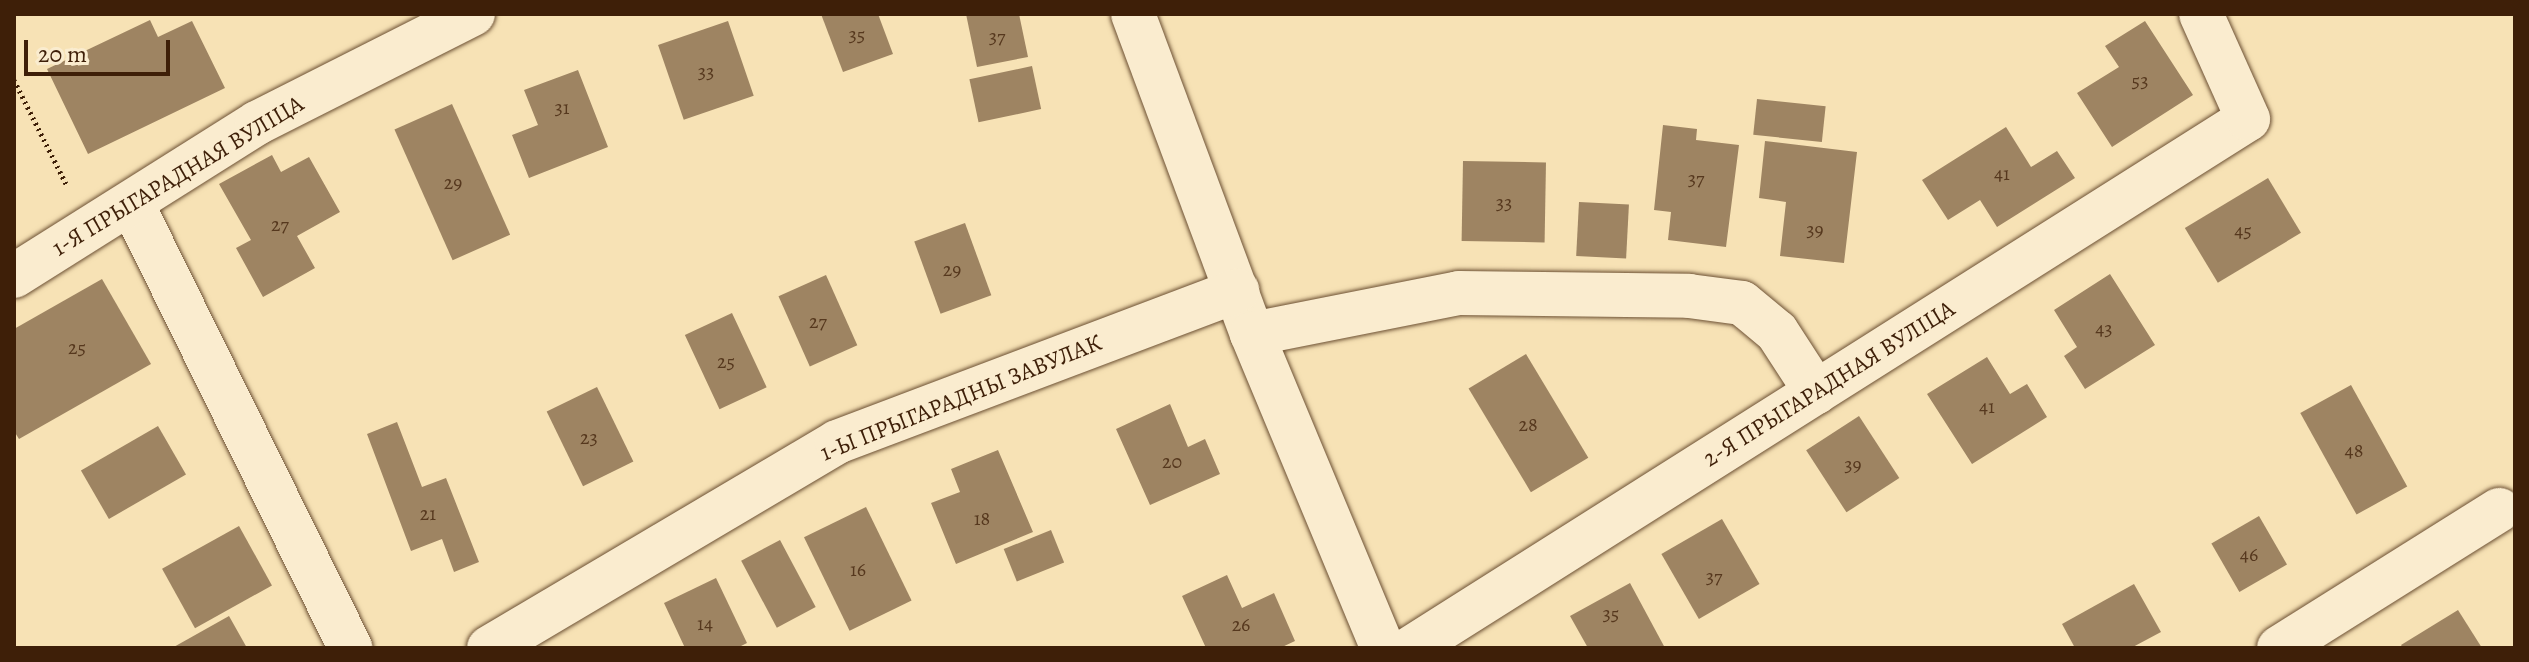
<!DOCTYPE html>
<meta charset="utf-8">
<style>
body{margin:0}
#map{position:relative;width:2529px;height:662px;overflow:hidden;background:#f7e2b5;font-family:Alegreya,serif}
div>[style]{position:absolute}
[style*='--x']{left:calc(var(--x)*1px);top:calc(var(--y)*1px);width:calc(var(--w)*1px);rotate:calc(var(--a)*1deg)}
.building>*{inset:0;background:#9e8462;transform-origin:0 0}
.path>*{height:5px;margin-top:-2.5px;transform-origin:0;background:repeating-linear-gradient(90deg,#3e1f08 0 2px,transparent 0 6px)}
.roads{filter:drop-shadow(0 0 2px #6c5033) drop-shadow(0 0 2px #6c5033)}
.minor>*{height:44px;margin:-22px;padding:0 22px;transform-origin:22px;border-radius:22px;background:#faeccf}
span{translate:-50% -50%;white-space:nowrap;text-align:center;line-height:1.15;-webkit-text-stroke:6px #faeccf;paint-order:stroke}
.number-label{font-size:20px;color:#56381e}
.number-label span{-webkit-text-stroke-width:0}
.street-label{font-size:24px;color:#3e1f08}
.frame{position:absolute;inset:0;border:16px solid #3e1f08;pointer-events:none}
.scale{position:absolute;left:24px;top:40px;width:146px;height:36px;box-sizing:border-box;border:4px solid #3e1f08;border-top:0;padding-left:10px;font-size:24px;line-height:28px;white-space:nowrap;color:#3e1f08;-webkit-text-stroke:6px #faeccf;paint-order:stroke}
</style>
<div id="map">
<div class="building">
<div style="clip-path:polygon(821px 14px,878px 14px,893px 54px,843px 72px)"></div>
<div style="clip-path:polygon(966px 14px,1019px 14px,1028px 57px,977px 67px)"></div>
<div style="clip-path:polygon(150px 20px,158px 37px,192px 21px,225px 88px,88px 154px,47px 69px)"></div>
<div style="left:728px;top:21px;width:79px;height:74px;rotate:71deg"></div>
<div style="clip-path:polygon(2145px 21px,2193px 95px,2112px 147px,2077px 93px,2119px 67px,2105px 46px)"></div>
<div style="left:1032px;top:66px;width:44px;height:64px;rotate:78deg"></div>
<div style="clip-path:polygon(578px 70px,608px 147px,529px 178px,512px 135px,538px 125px,524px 90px)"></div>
<div style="left:1757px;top:99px;width:69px;height:36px;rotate:6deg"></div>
<div style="left:452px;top:104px;width:143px;height:63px;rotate:66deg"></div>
<div style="clip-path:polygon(1663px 125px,1697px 129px,1696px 140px,1739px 145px,1726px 247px,1668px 240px,1671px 212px,1654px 210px)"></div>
<div style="clip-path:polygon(2006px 127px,2031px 167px,2057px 151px,2075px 178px,1997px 227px,1980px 200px,1948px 220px,1922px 180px)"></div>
<div style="clip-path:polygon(1765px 141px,1857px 152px,1844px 263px,1780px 256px,1786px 202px,1759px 198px)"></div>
<div style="clip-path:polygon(272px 155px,281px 172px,309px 157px,340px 212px,297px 236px,315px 268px,263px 297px,236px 248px,251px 240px,219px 184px)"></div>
<div style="left:1463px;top:161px;width:83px;height:80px;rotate:1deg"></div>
<div style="left:2268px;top:178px;width:64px;height:97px;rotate:59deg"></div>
<div style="left:1579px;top:202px;width:50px;height:54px;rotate:3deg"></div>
<div style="left:965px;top:223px;width:77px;height:54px;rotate:70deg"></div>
<div style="clip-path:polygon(2110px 274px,2155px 345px,2085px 389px,2064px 356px,2077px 347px,2054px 310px)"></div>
<div style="left:826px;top:275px;width:77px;height:52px;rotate:66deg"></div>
<div style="clip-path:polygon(102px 279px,151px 364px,19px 439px,14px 431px,14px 329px)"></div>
<div style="left:732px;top:313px;width:82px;height:52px;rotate:65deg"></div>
<div style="left:1526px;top:354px;width:121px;height:67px;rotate:59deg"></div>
<div style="clip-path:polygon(1987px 357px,2010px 394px,2027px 384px,2047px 417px,1972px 464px,1927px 394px)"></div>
<div style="left:2351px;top:385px;width:116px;height:58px;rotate:61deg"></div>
<div style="left:597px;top:387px;width:83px;height:56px;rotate:64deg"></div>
<div style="clip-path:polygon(1170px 404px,1188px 447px,1205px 439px,1220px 474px,1150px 505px,1116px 429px)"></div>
<div style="left:1859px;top:416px;width:74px;height:63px;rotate:57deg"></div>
<div style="clip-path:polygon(397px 422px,422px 487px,446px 478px,479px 562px,454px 572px,442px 539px,411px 551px,367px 434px)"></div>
<div style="left:158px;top:426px;width:56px;height:89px;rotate:60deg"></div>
<div style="clip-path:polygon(998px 450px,1033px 532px,956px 564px,931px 503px,960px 492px,951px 469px)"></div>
<div style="left:866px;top:507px;width:104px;height:69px;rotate:64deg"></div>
<div style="left:2259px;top:516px;width:56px;height:55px;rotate:60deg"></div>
<div style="left:1722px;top:519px;width:75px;height:70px;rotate:60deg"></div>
<div style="left:239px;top:526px;width:68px;height:88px;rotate:61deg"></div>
<div style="left:1051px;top:530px;width:35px;height:51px;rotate:68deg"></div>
<div style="left:780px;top:540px;width:76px;height:44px;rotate:62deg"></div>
<div style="clip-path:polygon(1227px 575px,1242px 608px,1274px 593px,1295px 641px,1280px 648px,1206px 648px,1182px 596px)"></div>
<div style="clip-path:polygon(716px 578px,747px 643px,737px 648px,685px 648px,664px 603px)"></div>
<div style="clip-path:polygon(1630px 583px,1665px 648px,1588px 648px,1570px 616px)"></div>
<div style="clip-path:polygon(2134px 584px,2161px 632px,2131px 648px,2075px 648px,2062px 624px)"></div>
<div style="clip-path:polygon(2458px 610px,2482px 648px,2403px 648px,2401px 645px)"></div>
<div style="clip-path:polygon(229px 616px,247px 648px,172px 648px)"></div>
</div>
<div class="path">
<div style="--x:14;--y:80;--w:119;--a:63.4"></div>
</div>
<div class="roads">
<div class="minor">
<div style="--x:1133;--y:14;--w:341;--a:69.6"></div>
<div style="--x:1252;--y:334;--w:340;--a:67.4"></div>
<div style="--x:132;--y:204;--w:495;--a:63.8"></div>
<div style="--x:14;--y:276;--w:287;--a:-32.2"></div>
<div style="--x:257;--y:123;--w:242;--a:-26.8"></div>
<div style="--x:1252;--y:334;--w:211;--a:-11.2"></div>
<div style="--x:1459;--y:293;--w:230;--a:0.7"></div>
<div style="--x:1689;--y:296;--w:53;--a:7.5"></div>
<div style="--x:1742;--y:303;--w:45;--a:39.6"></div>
<div style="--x:1777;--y:332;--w:72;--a:57"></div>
<div style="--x:489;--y:648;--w:404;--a:-30.6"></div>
<div style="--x:837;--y:442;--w:428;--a:-20.7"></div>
<div style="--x:1411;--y:648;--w:990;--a:-32.29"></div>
<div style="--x:2248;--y:119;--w:115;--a:-114.1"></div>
<div style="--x:2279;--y:648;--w:260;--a:-32.1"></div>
</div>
</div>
<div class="number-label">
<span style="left:857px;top:34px">35</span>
<span style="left:997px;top:36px">37</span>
<span style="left:706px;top:71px">33</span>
<span style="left:2140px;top:80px">53</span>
<span style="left:562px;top:107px">31</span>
<span style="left:2002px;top:173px">41</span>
<span style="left:1696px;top:178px">37</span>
<span style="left:453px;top:182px">29</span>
<span style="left:1504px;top:202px">33</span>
<span style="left:280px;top:224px">27</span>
<span style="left:1815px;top:229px">39</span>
<span style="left:2243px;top:230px">45</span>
<span style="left:952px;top:269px">29</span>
<span style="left:818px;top:321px">27</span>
<span style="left:2104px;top:328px">43</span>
<span style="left:77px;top:347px">25</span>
<span style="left:726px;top:361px">25</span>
<span style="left:1987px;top:406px">41</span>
<span style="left:1528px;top:424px">28</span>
<span style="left:589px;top:437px">23</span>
<span style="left:2354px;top:450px">48</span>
<span style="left:1172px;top:461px">20</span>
<span style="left:1853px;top:464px">39</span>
<span style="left:428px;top:513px">21</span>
<span style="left:982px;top:518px">18</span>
<span style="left:2249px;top:554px">46</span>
<span style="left:858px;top:569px">16</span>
<span style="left:1714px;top:576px">37</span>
<span style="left:1611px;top:613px">35</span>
<span style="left:705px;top:623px">14</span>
<span style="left:1241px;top:624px">26</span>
</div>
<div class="street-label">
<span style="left:178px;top:176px;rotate:-31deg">1-Я ПРЫГАРАДНАЯ ВУЛІЦА</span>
<span style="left:1829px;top:384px;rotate:-32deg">2-Я ПРЫГАРАДНАЯ ВУЛІЦА</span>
<span style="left:961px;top:398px;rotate:-22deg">1-Ы ПРЫГАРАДНЫ ЗАВУЛАК</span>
</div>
<div class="frame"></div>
<div class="scale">20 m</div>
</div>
